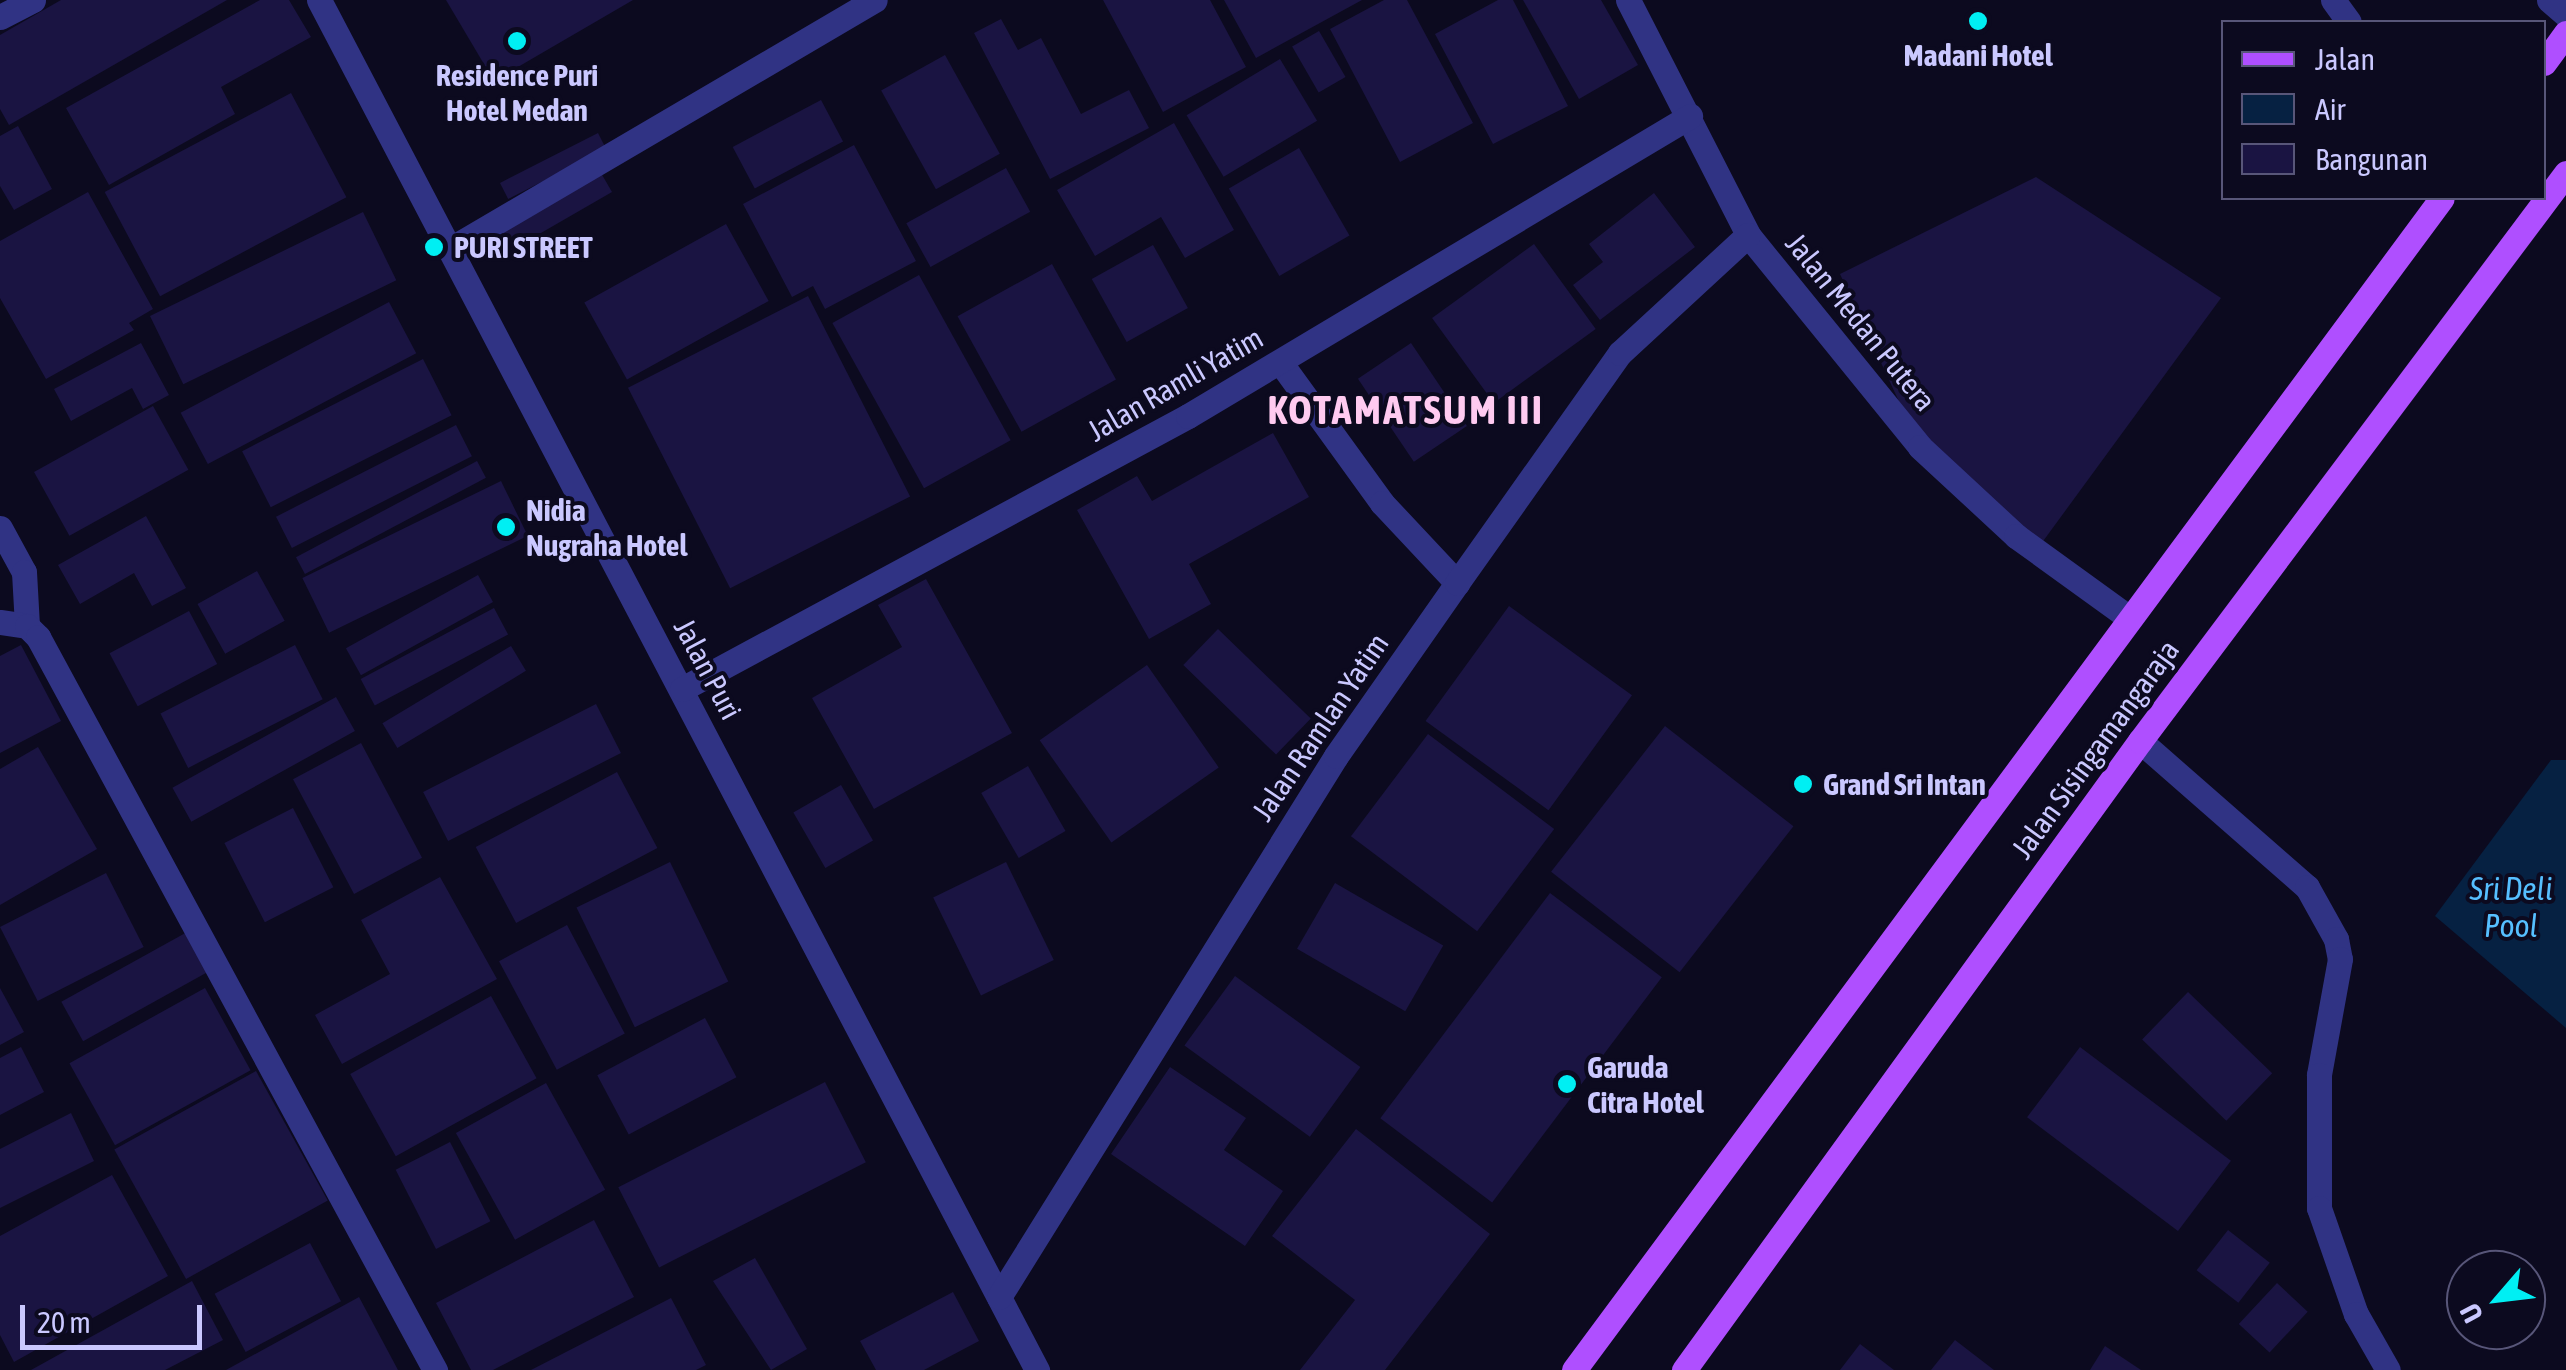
<!DOCTYPE html>
<style>
body{margin:0}
#map{position:relative;width:2566px;height:1370px;overflow:hidden;background:#0c0a1f;font-family:"Asap Condensed",sans-serif}
div>[style]{position:absolute}
[style*='--x']{left:calc(var(--x)*1px);top:calc(var(--y)*1px);width:calc(var(--w)*1px);rotate:calc(var(--a)*1deg)}
.water>*{inset:0;background:#062142}
.building>*{inset:0;background:#1a1442;transform-origin:0 0}
.service>*{height:25px;margin:-12.5px;padding:0 12.5px;transform-origin:12.5px;border-radius:12.5px;background:#303384}
.minor>*{height:25px;margin:-12.5px;padding:0 12.5px;transform-origin:12.5px;border-radius:12.5px;background:#303384}
.tertiary>*{height:25px;margin:-12.5px;padding:0 12.5px;transform-origin:12.5px;border-radius:12.5px;background:#303384}
.primary>*{height:25px;margin:-12.5px;padding:0 12.5px;transform-origin:12.5px;border-radius:12.5px;background:#af4fff}
.dots>*{width:28px;height:28px;translate:-50% -50%;box-sizing:border-box;border:5px solid #0c0a1f;border-radius:50%}
span{translate:-50% -50%;white-space:nowrap;text-align:center;line-height:1.15;-webkit-text-stroke:8px #0c0a1f;paint-order:stroke}
.poi-label{font-size:30px;color:#cac8ff;font-weight:700}
.left{translate:0 -50%;text-align:left}
.street-label{font-size:30px;color:#cac8ff}
.water-label{font-size:32px;color:#56bfff;font-style:italic}
.district-label{font-size:40px;color:#ffcaf0;font-weight:700;letter-spacing:2.5px}
.legend{position:absolute;left:2221px;top:20px;width:325px;height:180px;box-sizing:border-box;background:#0c0a1f;border:2px solid #585679;margin:0;padding:12px 18px;list-style:none;font-size:30px;color:#cac8ff}
.legend li{display:flex;align-items:center;gap:20px;height:50px}
.legend b{width:50px;border:2px solid #585679}
.north{position:absolute;left:2446px;top:1250px;width:100px;height:100px;box-sizing:border-box;background:#0c0a1f;border:2px solid #585679;border-radius:50%;rotate:242deg;font-size:28px;font-weight:700;line-height:40px;text-align:center;color:#cac8ff}
.north::after{content:'';display:block;margin:auto;width:35px;height:45px;background:#00eff3;clip-path:polygon(50% 0,100% 100%,50% 72%,0 100%)}
.scale{position:absolute;left:20px;top:1305px;width:182px;height:45px;box-sizing:border-box;border:5px solid #cac8ff;border-top:0;padding-left:12px;font-size:30px;line-height:35px;white-space:nowrap;color:#cac8ff;-webkit-text-stroke:8px #0c0a1f;paint-order:stroke}
</style>
<div id="map">
<div class="water">
<div style="clip-path:polygon(2551px 760px,2566px 760px,2566px 1028px,2435px 916px)"></div>
</div>
<div class="building">
<div style="clip-path:polygon(61px 0,227px 0,9px 125px,0 109px,0 35px)"></div>
<div style="clip-path:polygon(260px 0,289px 0,311px 37px,221px 87px,235px 114px,109px 185px,66px 108px)"></div>
<div style="clip-path:polygon(446px 0,633px 0,494px 81px)"></div>
<div style="clip-path:polygon(1103px 0,1210px 0,1246px 67px,1163px 112px)"></div>
<div style="clip-path:polygon(1224px 0,1362px 0,1256px 58px)"></div>
<div style="clip-path:polygon(1384px 0,1407px 0,1473px 123px,1400px 162px,1330px 29px)"></div>
<div style="clip-path:polygon(1498px 0,1513px 0,1568px 106px,1493px 144px,1435px 34px)"></div>
<div style="clip-path:polygon(1523px 0,1601px 0,1638px 65px,1579px 99px)"></div>
<div style="clip-path:polygon(1001px 19px,1018px 50px,1041px 38px,1081px 114px,1129px 90px,1149px 128px,1050px 179px,974px 33px)"></div>
<div style="left:1319px;top:31px;width:53px;height:31px;rotate:60deg"></div>
<div style="left:945px;top:55px;width:113px;height:73px;rotate:61deg"></div>
<div style="left:1280px;top:59px;width:72px;height:109px;rotate:59deg"></div>
<div style="left:291px;top:93px;width:118px;height:211px;rotate:62deg"></div>
<div style="left:821px;top:100px;width:47px;height:100px;rotate:62deg"></div>
<div style="clip-path:polygon(1174px 123px,1234px 230px,1185px 258px,1161px 217px,1095px 256px,1057px 190px)"></div>
<div style="clip-path:polygon(18px 126px,52px 189px,14px 210px,0 186px,0 136px)"></div>
<div style="left:598px;top:133px;width:18px;height:110px;rotate:63deg"></div>
<div style="clip-path:polygon(854px 145px,916px 261px,825px 309px,813px 286px,792px 297px,743px 204px)"></div>
<div style="left:1299px;top:148px;width:101px;height:81px;rotate:60deg"></div>
<div style="left:1006px;top:168px;width:50px;height:114px;rotate:61deg"></div>
<div style="left:601px;top:173px;width:22px;height:137px;rotate:60deg"></div>
<div style="clip-path:polygon(2036px 177px,2221px 298px,2041px 544px,1908px 421px,1840px 274px)"></div>
<div style="clip-path:polygon(88px 192px,153px 309px,129px 323px,134px 330px,46px 379px,0 298px,0 241px)"></div>
<div style="clip-path:polygon(1654px 193px,1695px 247px,1600px 320px,1573px 285px,1603px 262px,1589px 244px)"></div>
<div style="left:363px;top:212px;width:76px;height:237px;rotate:64deg"></div>
<div style="left:726px;top:224px;width:88px;height:162px;rotate:61deg"></div>
<div style="left:1534px;top:244px;width:105px;height:126px;rotate:54deg"></div>
<div style="left:1153px;top:245px;width:72px;height:70px;rotate:61deg"></div>
<div style="left:1052px;top:264px;width:132px;height:108px;rotate:61deg"></div>
<div style="left:919px;top:275px;width:189px;height:99px;rotate:61deg"></div>
<div style="left:808px;top:296px;width:225px;height:202px;rotate:63deg"></div>
<div style="left:389px;top:302px;width:58px;height:236px;rotate:62deg"></div>
<div style="clip-path:polygon(141px 343px,169px 395px,143px 409px,132px 388px,71px 421px,54px 389px)"></div>
<div style="left:1411px;top:343px;width:100px;height:64px;rotate:56deg"></div>
<div style="left:423px;top:359px;width:63px;height:203px;rotate:63deg"></div>
<div style="left:153px;top:406px;width:73px;height:136px;rotate:61deg"></div>
<div style="left:456px;top:425px;width:35px;height:202px;rotate:63deg"></div>
<div style="clip-path:polygon(1273px 433px,1309px 497px,1189px 564px,1211px 604px,1149px 639px,1077px 510px,1137px 476px,1152px 501px)"></div>
<div style="left:477px;top:461px;width:19px;height:205px;rotate:62deg"></div>
<div style="left:501px;top:481px;width:61px;height:221px;rotate:64deg"></div>
<div style="clip-path:polygon(146px 516px,186px 588px,152px 606px,134px 573px,80px 604px,58px 565px)"></div>
<div style="left:257px;top:571px;width:57px;height:68px;rotate:61deg"></div>
<div style="left:478px;top:575px;width:31px;height:151px;rotate:61deg"></div>
<div style="clip-path:polygon(926px 579px,1012px 733px,874px 809px,812px 698px,902px 647px,878px 605px)"></div>
<div style="left:1509px;top:606px;width:152px;height:142px;rotate:36deg"></div>
<div style="left:494px;top:608px;width:30px;height:151px;rotate:62deg"></div>
<div style="left:189px;top:611px;width:60px;height:90px;rotate:62deg"></div>
<div style="left:1218px;top:629px;width:129px;height:50px;rotate:44deg"></div>
<div style="clip-path:polygon(21px 645px,61px 721px,0 753px,0 656px)"></div>
<div style="left:295px;top:645px;width:61px;height:151px;rotate:63deg"></div>
<div style="left:511px;top:646px;width:29px;height:150px;rotate:59deg"></div>
<div style="left:1147px;top:665px;width:125px;height:131px;rotate:55deg"></div>
<div style="left:336px;top:697px;width:39px;height:187px;rotate:61deg"></div>
<div style="left:596px;top:704px;width:55px;height:194px;rotate:63deg"></div>
<div style="left:1665px;top:726px;width:163px;height:185px;rotate:38deg"></div>
<div style="left:1428px;top:734px;width:158px;height:128px;rotate:37deg"></div>
<div style="left:361px;top:743px;width:130px;height:77px;rotate:62deg"></div>
<div style="clip-path:polygon(38px 747px,97px 849px,0 905px,0 769px)"></div>
<div style="left:1028px;top:766px;width:75px;height:54px;rotate:60deg"></div>
<div style="left:617px;top:772px;width:86px;height:160px;rotate:62deg"></div>
<div style="left:841px;top:785px;width:64px;height:55px;rotate:60deg"></div>
<div style="left:293px;top:808px;width:89px;height:77px;rotate:63deg"></div>
<div style="left:670px;top:862px;width:133px;height:104px;rotate:64deg"></div>
<div style="left:1006px;top:862px;width:109px;height:81px;rotate:64deg"></div>
<div style="left:106px;top:873px;width:83px;height:119px;rotate:63deg"></div>
<div style="clip-path:polygon(440px 877px,497px 979px,342px 1064px,315px 1015px,390px 974px,361px 920px)"></div>
<div style="left:1335px;top:883px;width:125px;height:76px;rotate:30deg"></div>
<div style="left:1550px;top:893px;width:140px;height:282px;rotate:37deg"></div>
<div style="left:567px;top:925px;width:123px;height:77px;rotate:62deg"></div>
<div style="left:189px;top:931px;width:45px;height:146px;rotate:61deg"></div>
<div style="left:1235px;top:976px;width:155px;height:86px;rotate:36deg"></div>
<div style="clip-path:polygon(0 988px,24px 1032px,0 1045px)"></div>
<div style="left:205px;top:988px;width:94px;height:155px;rotate:61deg"></div>
<div style="left:2188px;top:992px;width:117px;height:66px;rotate:44deg"></div>
<div style="left:491px;top:996px;width:94px;height:161px;rotate:61deg"></div>
<div style="left:705px;top:1018px;width:67px;height:122px;rotate:62deg"></div>
<div style="clip-path:polygon(21px 1047px,44px 1092px,0 1115px,0 1058px)"></div>
<div style="left:2080px;top:1047px;width:189px;height:88px;rotate:37deg"></div>
<div style="clip-path:polygon(1170px 1067px,1246px 1118px,1224px 1150px,1283px 1191px,1245px 1246px,1111px 1154px)"></div>
<div style="left:256px;top:1071px;width:148px;height:162px;rotate:61deg"></div>
<div style="left:825px;top:1082px;width:90px;height:232px;rotate:63deg"></div>
<div style="left:546px;top:1083px;width:122px;height:103px;rotate:61deg"></div>
<div style="clip-path:polygon(71px 1113px,94px 1161px,0 1208px,0 1149px)"></div>
<div style="clip-path:polygon(1356px 1129px,1490px 1234px,1385px 1370px,1300px 1370px,1355px 1300px,1272px 1236px)"></div>
<div style="left:450px;top:1142px;width:89px;height:61px;rotate:63deg"></div>
<div style="clip-path:polygon(112px 1175px,168px 1276px,14px 1362px,0 1335px,0 1236px)"></div>
<div style="clip-path:polygon(594px 1220px,634px 1297px,493px 1370px,471px 1370px,436px 1303px)"></div>
<div style="left:2228px;top:1230px;width:53px;height:51px;rotate:38deg"></div>
<div style="left:310px;top:1243px;width:66px;height:108px;rotate:62deg"></div>
<div style="clip-path:polygon(755px 1258px,807px 1349px,771px 1370px,713px 1281px)"></div>
<div style="clip-path:polygon(192px 1281px,223px 1340px,165px 1370px,31px 1370px)"></div>
<div style="left:2277px;top:1283px;width:42px;height:56px;rotate:43deg"></div>
<div style="clip-path:polygon(953px 1292px,979px 1341px,924px 1370px,876px 1370px,860px 1341px)"></div>
<div style="clip-path:polygon(359px 1297px,398px 1370px,226px 1370px)"></div>
<div style="clip-path:polygon(671px 1298px,706px 1365px,696px 1370px,531px 1370px)"></div>
<div style="clip-path:polygon(1955px 1340px,1994px 1370px,1931px 1370px)"></div>
<div style="clip-path:polygon(1860px 1344px,1894px 1370px,1840px 1370px)"></div>
<div style="clip-path:polygon(2105px 1346px,2141px 1370px,2090px 1370px)"></div>
</div>
<div class="service">
<div style="--x:2333;--y:0;--w:27;--a:54"></div>
</div>
<div class="minor">
<div style="--x:319;--y:0;--w:1547;--a:62.34"></div>
<div style="--x:1628;--y:0;--w:264;--a:62.9"></div>
<div style="--x:1748;--y:235;--w:273;--a:50.9"></div>
<div style="--x:1920;--y:447;--w:131;--a:42.8"></div>
<div style="--x:2016;--y:536;--w:138;--a:35.9"></div>
<div style="--x:0;--y:17;--w:37;--a:-27"></div>
<div style="--x:452;--y:248;--w:490;--a:-30.4"></div>
<div style="--x:1280;--y:362;--w:174;--a:54.1"></div>
<div style="--x:1382;--y:503;--w:110;--a:46.8"></div>
<div style="--x:0;--y:528;--w:50;--a:61.4"></div>
<div style="--x:24;--y:572;--w:54;--a:86.8"></div>
<div style="--x:0;--y:622;--w:27;--a:8"></div>
<div style="--x:27;--y:626;--w:16;--a:45"></div>
<div style="--x:38;--y:637;--w:834;--a:61.56"></div>
<div style="--x:682;--y:689;--w:575;--a:-28.35"></div>
<div style="--x:1188;--y:416;--w:585;--a:-30.86"></div>
<div style="--x:2140;--y:741;--w:222;--a:41.2"></div>
<div style="--x:2307;--y:887;--w:60;--a:60.9"></div>
<div style="--x:2336;--y:939;--w:20;--a:79"></div>
<div style="--x:2340;--y:959;--w:118;--a:100.3"></div>
<div style="--x:2319;--y:1075;--w:133;--a:90"></div>
<div style="--x:2319;--y:1208;--w:112;--a:70.8"></div>
<div style="--x:2356;--y:1314;--w:64;--a:60.3"></div>
<div style="--x:999;--y:1297;--w:637;--a:-58.08"></div>
<div style="--x:1336;--y:756;--w:211;--a:-55"></div>
<div style="--x:1457;--y:583;--w:282;--a:-54.7"></div>
<div style="--x:1620;--y:353;--w:174;--a:-42.7"></div>
</div>
<div class="tertiary">
<div style="--x:2549;--y:0;--w:23;--a:41"></div>
</div>
<div class="primary">
<div style="--x:2544;--y:63;--w:37;--a:-54"></div>
<div style="--x:1574;--y:1370;--w:1458;--a:-53.48"></div>
<div style="--x:1684;--y:1370;--w:777;--a:-54.06"></div>
<div style="--x:2140;--y:741;--w:710;--a:-53.13"></div>
</div>
<div class="dots">
<div style="left:1978px;top:21px;background:#00eff3"></div>
<div style="left:517px;top:41px;background:#00eff3"></div>
<div style="left:434px;top:247px;background:#00eff3"></div>
<div style="left:506px;top:527px;background:#00eff3"></div>
<div style="left:1803px;top:784px;background:#00eff3"></div>
<div style="left:1567px;top:1084px;background:#00eff3"></div>
</div>
<div class="poi-label">
<span style="left:1978px;top:55px">Madani Hotel</span>
<span style="left:517px;top:92px">Residence Puri<br>Hotel Medan</span>
<span class="left" style="left:454px;top:247px">PURI STREET</span>
<span class="left" style="left:526px;top:527px">Nidia<br>Nugraha Hotel</span>
<span class="left" style="left:1823px;top:784px">Grand Sri Intan</span>
<span class="left" style="left:1587px;top:1084px">Garuda<br>Citra Hotel</span>
</div>
<div class="street-label">
<span style="left:1861px;top:322px;rotate:51deg">Jalan Medan Putera</span>
<span style="left:1175px;top:384px;rotate:-30deg">Jalan Ramli Yatim</span>
<span style="left:708px;top:669px;rotate:62deg">Jalan Puri</span>
<span style="left:1320px;top:727px;rotate:-56deg">Jalan Ramlan Yatim</span>
<span style="left:2095px;top:749px;rotate:-54deg">Jalan Sisingamangaraja</span>
</div>
<div class="water-label">
<span style="left:2511px;top:908px">Sri Deli<br>Pool</span>
</div>
<div class="district-label">
<span style="left:1406px;top:410px">KOTAMATSUM III</span>
</div>
<ul class="legend">
<li><b style="height:12px;background:#af4fff"></b>Jalan</li>
<li><b style="height:28px;background:#062142"></b>Air</li>
<li><b style="height:28px;background:#1a1442"></b>Bangunan</li>
</ul>
<div class="north">U</div>
<div class="scale">20 m</div>
</div>
